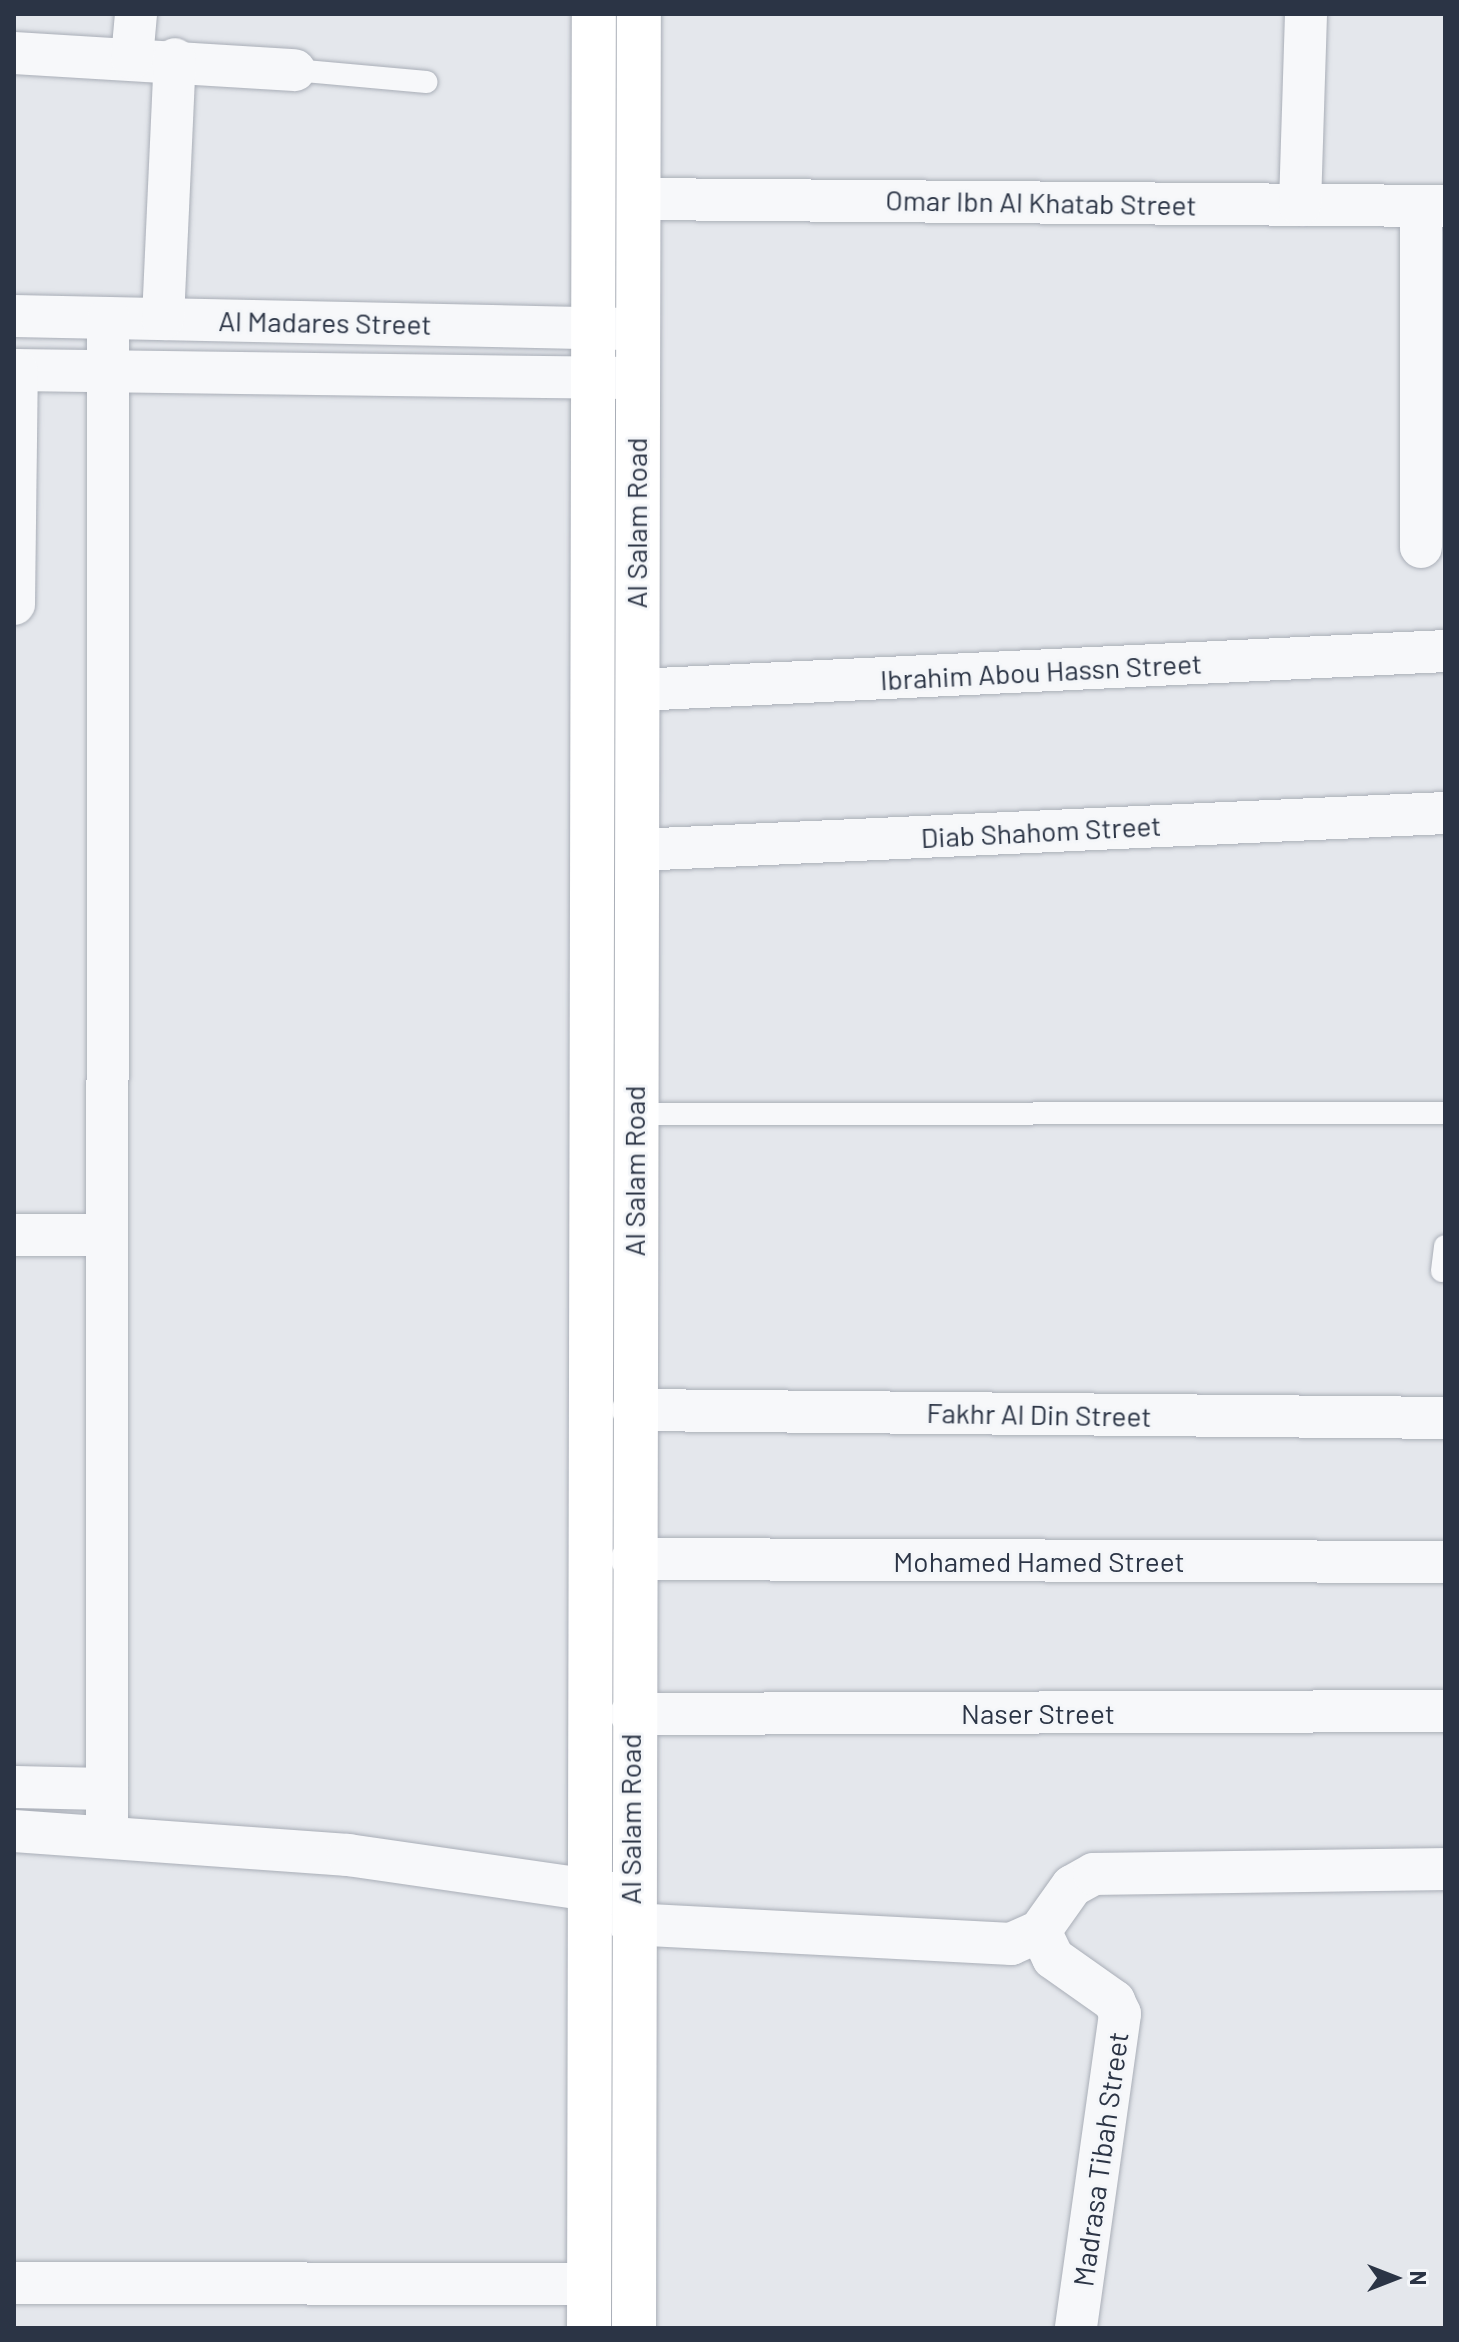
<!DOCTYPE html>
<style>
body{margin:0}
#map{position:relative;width:1459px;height:2342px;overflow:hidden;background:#e4e7ec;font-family:Barlow,sans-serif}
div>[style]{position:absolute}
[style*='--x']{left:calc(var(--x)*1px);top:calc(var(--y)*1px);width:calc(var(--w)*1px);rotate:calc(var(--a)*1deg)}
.roads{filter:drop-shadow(0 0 2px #a9aeb7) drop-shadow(0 0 2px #a9aeb7)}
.lane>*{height:22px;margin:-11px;padding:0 11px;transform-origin:11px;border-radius:11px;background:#f7f8fa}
.street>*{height:42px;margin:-21px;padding:0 21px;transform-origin:21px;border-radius:21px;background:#f7f8fa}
.secondary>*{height:44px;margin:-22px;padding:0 22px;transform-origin:22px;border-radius:22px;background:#fff}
span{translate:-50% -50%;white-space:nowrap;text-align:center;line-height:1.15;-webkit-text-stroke:6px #f4f6f9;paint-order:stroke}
.street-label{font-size:28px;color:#2b3445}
.frame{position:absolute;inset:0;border:16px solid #2b3445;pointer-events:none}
.north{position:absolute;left:1355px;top:2238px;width:80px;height:80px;-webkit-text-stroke:6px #f4f6f9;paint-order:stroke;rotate:90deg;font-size:22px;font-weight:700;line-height:32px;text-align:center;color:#2b3445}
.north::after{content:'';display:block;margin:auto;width:28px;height:36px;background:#2b3445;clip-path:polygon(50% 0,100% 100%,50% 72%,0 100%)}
</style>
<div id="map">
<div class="roads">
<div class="lane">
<div style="--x:294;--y:70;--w:133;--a:5.2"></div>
<div style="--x:635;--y:1114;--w:810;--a:-0.07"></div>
<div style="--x:1442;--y:1271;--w:25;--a:-83"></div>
</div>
<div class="street">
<div style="--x:14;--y:53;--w:281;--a:3.5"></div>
<div style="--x:132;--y:58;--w:44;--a:-84.8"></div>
<div style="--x:638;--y:199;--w:807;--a:0.5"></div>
<div style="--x:1300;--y:205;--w:191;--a:-88.2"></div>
<div style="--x:1421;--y:206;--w:341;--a:90"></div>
<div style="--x:14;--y:316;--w:613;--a:1.21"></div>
<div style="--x:163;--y:319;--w:260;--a:-87.4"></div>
<div style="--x:14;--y:370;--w:615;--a:0.75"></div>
<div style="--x:14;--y:604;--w:234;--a:-89.3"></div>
<div style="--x:637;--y:690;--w:809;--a:-2.76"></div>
<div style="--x:637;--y:850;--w:809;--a:-2.62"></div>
<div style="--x:14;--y:1235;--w:92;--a:0"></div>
<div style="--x:633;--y:1410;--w:812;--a:0.56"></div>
<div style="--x:632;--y:1559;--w:813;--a:0.21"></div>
<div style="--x:631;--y:1714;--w:814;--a:-0.21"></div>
<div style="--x:14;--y:1787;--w:93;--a:1.2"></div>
<div style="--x:14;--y:1831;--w:335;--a:4.1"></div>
<div style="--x:348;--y:1855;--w:280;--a:8.2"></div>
<div style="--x:107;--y:1835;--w:1517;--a:-89.96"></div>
<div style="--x:630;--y:1924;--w:382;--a:3"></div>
<div style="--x:1011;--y:1944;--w:32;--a:-24"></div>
<div style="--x:1040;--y:1931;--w:55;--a:-54.6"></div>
<div style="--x:1072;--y:1886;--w:25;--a:-29"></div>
<div style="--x:1094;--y:1874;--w:351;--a:-0.8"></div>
<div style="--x:1040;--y:1931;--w:30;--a:64"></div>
<div style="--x:1053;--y:1958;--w:75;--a:35.2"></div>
<div style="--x:1114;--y:2001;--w:14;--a:65"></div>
<div style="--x:1120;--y:2014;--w:317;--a:98"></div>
<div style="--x:14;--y:2283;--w:575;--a:0.1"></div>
</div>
<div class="secondary">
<div style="--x:589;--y:2328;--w:2314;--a:-89.88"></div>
<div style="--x:634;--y:2328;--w:2314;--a:-89.88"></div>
</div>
</div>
<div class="street-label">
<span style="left:1041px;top:202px;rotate:1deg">Omar Ibn Al Khatab Street</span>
<span style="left:325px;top:322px;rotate:1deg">Al Madares Street</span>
<span style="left:636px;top:523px;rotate:-90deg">Al Salam Road</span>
<span style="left:1041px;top:671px;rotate:-3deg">Ibrahim Abou Hassn Street</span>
<span style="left:1041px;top:831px;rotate:-3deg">Diab Shahom Street</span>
<span style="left:634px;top:1171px;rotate:-90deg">Al Salam Road</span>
<span style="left:1039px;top:1414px;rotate:1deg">Fakhr Al Din Street</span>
<span style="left:1039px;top:1561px">Mohamed Hamed Street</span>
<span style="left:1038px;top:1713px">Naser Street</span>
<span style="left:630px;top:1819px;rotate:-90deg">Al Salam Road</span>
<span style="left:1100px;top:2159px;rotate:-82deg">Madrasa Tibah Street</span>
</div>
<div class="frame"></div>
<div class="north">N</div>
</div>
